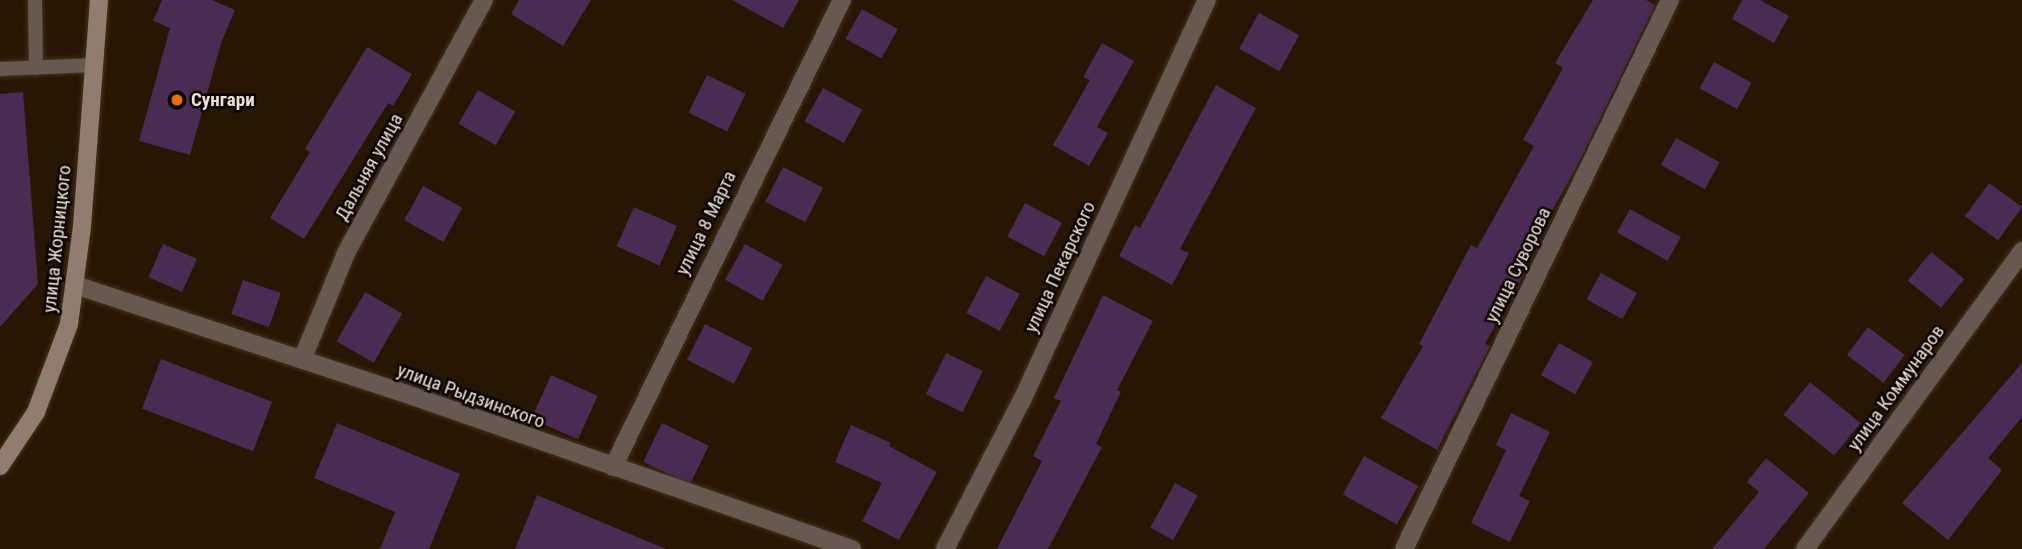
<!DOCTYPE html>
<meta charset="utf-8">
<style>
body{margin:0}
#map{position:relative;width:2022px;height:549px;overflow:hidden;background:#271702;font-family:"Roboto Condensed",sans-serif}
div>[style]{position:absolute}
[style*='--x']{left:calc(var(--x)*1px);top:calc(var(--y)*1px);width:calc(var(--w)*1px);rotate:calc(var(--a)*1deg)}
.building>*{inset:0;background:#4a2b54;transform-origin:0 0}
.roads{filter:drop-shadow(0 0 2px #42331f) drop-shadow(0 0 2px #42331f)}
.service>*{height:14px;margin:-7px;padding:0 7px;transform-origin:7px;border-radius:7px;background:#655952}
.minor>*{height:18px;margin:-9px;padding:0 9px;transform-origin:9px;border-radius:9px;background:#655952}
.secondary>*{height:18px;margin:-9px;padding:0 9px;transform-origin:9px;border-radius:9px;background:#907c71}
.dots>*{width:19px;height:19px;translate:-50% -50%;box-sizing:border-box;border:4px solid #0a0501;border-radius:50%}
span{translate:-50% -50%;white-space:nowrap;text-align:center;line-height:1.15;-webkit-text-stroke:5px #0a0501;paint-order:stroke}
.poi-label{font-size:19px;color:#ebe0d2;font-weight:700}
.left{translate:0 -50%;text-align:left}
.street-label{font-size:19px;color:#ebe0d2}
</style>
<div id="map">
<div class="building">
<div style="clip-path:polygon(162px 0,212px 0,235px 10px,221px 43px,190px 155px,139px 141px,170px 28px,153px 21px)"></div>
<div style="clip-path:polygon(519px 0,591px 0,563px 46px,511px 14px)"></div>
<div style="clip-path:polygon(732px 0,799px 0,783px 28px)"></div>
<div style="clip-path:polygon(1593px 0,1646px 0,1655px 5px,1578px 164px,1519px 271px,1524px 274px,1485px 344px,1490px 346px,1437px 450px,1381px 418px,1423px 346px,1419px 344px,1471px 245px,1477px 248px,1534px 146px,1523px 140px,1563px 68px,1555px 63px)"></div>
<div style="clip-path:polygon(1742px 0,1760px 0,1789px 16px,1774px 43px,1732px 19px)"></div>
<div style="left:862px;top:9px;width:41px;height:34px;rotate:29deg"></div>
<div style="left:1259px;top:13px;width:46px;height:41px;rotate:29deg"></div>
<div style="clip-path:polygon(1102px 43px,1134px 61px,1097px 127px,1108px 133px,1089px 166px,1053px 145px,1090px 80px,1083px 77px)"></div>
<div style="clip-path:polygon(367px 47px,412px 74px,393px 106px,388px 103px,304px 239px,270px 218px,310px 152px,305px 149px)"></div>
<div style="left:1714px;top:62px;width:43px;height:30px;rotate:29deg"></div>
<div style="left:707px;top:75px;width:43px;height:42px;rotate:26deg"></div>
<div style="clip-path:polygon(1216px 85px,1256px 108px,1180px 249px,1189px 253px,1172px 285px,1119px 256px,1135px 225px,1140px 228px)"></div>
<div style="left:823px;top:88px;width:45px;height:38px;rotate:29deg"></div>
<div style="left:478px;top:90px;width:43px;height:39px;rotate:30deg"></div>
<div style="clip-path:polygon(23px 92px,38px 284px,0 327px,0 94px)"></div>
<div style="left:1676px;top:138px;width:50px;height:31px;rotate:29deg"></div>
<div style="left:783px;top:167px;width:45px;height:39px;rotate:27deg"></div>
<div style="left:1989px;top:183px;width:41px;height:41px;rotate:36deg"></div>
<div style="left:423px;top:186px;width:45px;height:39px;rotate:29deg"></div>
<div style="left:1025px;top:203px;width:42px;height:38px;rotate:28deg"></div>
<div style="left:634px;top:207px;width:47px;height:43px;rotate:24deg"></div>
<div style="left:1630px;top:209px;width:58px;height:27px;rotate:29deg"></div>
<div style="left:163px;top:244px;width:37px;height:36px;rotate:24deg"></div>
<div style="left:745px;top:244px;width:43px;height:41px;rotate:29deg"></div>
<div style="left:1931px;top:252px;width:43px;height:37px;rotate:39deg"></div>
<div style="left:1601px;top:273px;width:41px;height:30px;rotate:29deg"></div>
<div style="left:986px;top:276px;width:38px;height:42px;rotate:28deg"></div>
<div style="left:243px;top:280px;width:40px;height:36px;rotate:19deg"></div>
<div style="left:365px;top:292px;width:43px;height:57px;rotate:30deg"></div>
<div style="clip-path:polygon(1103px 295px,1153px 321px,1117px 390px,1121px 392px,1096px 444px,1102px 447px,1048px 549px,997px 549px,1042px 461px,1033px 456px,1061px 401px,1054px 398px)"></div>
<div style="left:705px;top:324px;width:53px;height:40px;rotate:27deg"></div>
<div style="left:1868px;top:327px;width:46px;height:35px;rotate:37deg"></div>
<div style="left:1559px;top:343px;width:39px;height:37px;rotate:29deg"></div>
<div style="left:946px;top:353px;width:41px;height:46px;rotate:26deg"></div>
<div style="left:161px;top:359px;width:119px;height:53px;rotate:21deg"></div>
<div style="clip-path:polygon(2022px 363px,2022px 417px,1988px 458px,2002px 470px,1948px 540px,1902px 503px)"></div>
<div style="left:551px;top:375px;width:51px;height:48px;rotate:24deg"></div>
<div style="left:1810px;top:382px;width:65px;height:42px;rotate:39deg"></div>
<div style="clip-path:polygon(1511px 413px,1550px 432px,1519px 496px,1530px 501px,1510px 542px,1471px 523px,1506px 450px,1496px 445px)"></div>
<div style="clip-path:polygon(337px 423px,460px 474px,429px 549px,380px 549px,395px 512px,314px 478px)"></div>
<div style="left:662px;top:423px;width:52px;height:43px;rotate:26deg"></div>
<div style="clip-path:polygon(851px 425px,891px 443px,889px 446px,937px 472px,899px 540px,862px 521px,882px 483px,835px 462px)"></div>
<div style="left:1364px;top:456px;width:62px;height:44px;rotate:29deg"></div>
<div style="clip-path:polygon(1766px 458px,1809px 493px,1764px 549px,1712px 549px,1759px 492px,1747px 482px)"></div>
<div style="left:1175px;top:483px;width:26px;height:51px;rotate:29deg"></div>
<div style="clip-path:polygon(537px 495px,666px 549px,515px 549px)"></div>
</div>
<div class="roads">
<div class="service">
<div style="--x:35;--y:0;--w:68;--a:89.2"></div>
<div style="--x:0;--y:69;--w:94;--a:-2.4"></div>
</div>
<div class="minor">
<div style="--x:75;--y:285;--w:340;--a:18.2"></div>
<div style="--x:398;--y:391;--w:481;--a:19.2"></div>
<div style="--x:302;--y:360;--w:116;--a:-67.6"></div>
<div style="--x:346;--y:253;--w:288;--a:-61.4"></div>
<div style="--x:613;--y:467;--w:520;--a:-63.88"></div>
<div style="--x:945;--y:549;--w:168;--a:-62.7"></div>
<div style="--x:1022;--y:400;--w:441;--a:-65.2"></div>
<div style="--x:1404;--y:549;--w:610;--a:-64.15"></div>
<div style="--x:1805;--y:549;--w:369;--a:-53.9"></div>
</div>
<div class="secondary">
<div style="--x:0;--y:466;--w:65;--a:-56.3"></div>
<div style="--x:36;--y:412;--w:94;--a:-69.4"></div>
<div style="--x:69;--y:324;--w:99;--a:-82.4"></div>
<div style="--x:82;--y:226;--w:227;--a:-85.7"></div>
</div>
</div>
<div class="dots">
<div style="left:177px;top:100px;background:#e8710a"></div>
</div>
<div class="poi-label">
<span class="left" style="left:191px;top:100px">Сунгари</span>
</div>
<div class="street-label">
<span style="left:369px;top:167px;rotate:-61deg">Дальняя улица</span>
<span style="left:706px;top:223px;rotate:-64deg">улица 8 Марта</span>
<span style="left:57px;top:239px;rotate:-84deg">улица Жорницкого</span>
<span style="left:1518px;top:265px;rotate:-64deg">улица Суворова</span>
<span style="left:1060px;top:267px;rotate:-65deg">улица Пекарского</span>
<span style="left:1896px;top:388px;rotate:-54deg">улица Коммунаров</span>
<span style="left:471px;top:396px;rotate:20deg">улица Рыдзинского</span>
</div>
</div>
